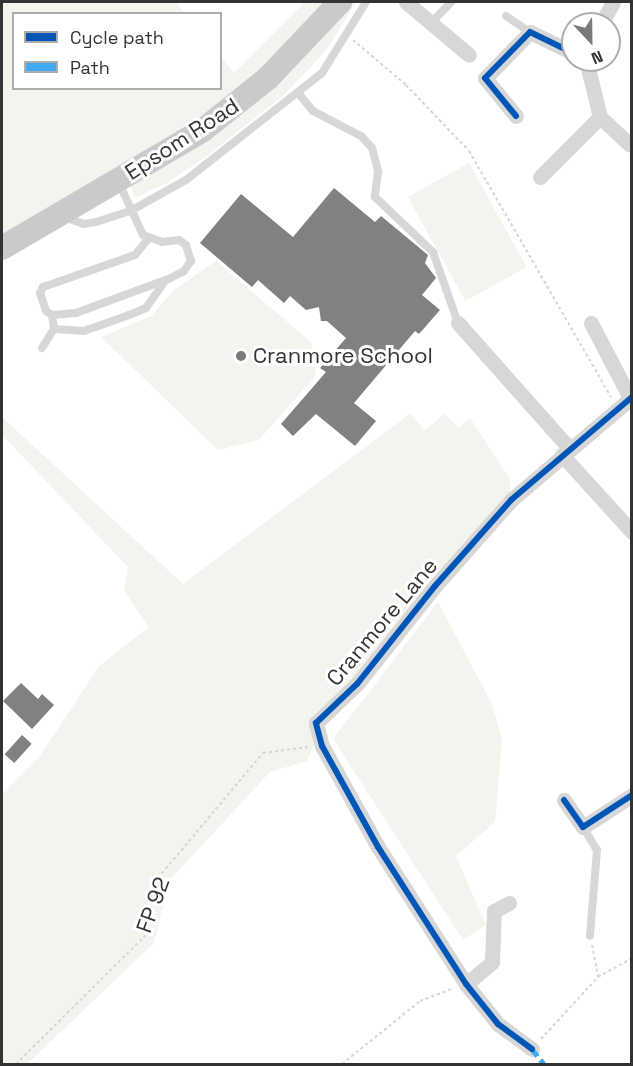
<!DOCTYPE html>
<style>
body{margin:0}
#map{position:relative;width:633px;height:1066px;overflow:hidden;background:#fff;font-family:"Space Grotesk",sans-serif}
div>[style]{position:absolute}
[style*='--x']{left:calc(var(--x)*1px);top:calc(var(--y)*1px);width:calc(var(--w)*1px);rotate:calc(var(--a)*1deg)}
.green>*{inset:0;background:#f1f5ed;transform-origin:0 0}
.building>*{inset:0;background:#818181;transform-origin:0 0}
.path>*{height:2px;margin-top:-1px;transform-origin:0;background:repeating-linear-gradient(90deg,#d6d6d6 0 3px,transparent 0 6px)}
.lane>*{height:8px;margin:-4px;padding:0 4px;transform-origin:4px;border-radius:4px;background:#d7d7d7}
.street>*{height:15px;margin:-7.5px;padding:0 7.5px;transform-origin:7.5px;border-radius:7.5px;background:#d7d7d7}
.primary>*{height:24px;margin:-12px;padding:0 12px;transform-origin:12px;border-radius:12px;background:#cacaca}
.quiet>*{height:4.5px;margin-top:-2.25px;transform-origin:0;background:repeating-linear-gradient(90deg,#3fa9f5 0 9px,transparent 0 13.5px)}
.cycleway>*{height:6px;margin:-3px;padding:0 3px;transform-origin:3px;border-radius:3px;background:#0057b8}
.dots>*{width:16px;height:16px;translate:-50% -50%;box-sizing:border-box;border:3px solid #fff;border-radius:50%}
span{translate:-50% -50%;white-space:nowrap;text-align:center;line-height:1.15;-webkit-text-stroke:6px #fff;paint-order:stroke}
.street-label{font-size:22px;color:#333}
.poi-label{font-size:22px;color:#333}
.left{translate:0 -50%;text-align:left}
.frame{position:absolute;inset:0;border:3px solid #333;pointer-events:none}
.legend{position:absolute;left:12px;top:12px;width:210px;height:78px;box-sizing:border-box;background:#fff;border:2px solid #adadad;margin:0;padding:8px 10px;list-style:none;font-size:18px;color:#333}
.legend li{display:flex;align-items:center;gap:12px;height:30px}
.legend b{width:30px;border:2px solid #adadad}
.north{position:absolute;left:561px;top:12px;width:60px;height:60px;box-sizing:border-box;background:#fff;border:2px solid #adadad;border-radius:50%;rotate:158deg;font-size:16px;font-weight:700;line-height:24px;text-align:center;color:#333}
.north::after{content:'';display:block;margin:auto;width:21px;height:27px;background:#7a7a7a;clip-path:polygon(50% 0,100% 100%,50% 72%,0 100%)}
</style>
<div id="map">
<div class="green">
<div style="clip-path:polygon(2px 2px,175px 2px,185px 13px,14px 14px,14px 88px,220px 88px,221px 57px,234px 73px,305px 2px,326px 2px,292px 44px,214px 115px,2px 238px)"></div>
<div style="clip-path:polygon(349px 2px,356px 2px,325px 52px,283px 96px,207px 156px,167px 183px,135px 198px,131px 187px,136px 180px)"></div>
<div style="left:469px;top:163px;width:119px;height:70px;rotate:61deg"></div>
<div style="clip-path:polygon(216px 261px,311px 342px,316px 375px,259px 440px,218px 450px,101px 337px,151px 316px,175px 289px)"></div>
<div style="clip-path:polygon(410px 414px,425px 430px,445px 414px,459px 428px,470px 418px,510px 479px,511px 500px,328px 711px,307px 761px,270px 772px,169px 881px,154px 943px,27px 1064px,2px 1064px,2px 794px,40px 756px,99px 666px,149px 627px,124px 591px,128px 567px,2px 435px,2px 417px,183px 584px)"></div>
<div style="clip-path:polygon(438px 602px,492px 704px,502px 740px,495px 822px,456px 856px,486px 925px,463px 940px,333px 739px)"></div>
</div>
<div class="building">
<div style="clip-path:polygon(334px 188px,375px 222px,381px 216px,428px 255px,425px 263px,436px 278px,422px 295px,440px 310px,419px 334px,415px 331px,354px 403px,376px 421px,355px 446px,316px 414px,293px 436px,281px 424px,326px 372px,320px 368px,346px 338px,327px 321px,321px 321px,319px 307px,306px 310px,290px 296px,284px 303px,258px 280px,252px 287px,200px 243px,241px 194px,293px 237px)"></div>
<div style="clip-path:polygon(21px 683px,38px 699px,42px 694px,54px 705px,32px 729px,3px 701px)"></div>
<div style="left:22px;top:735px;width:13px;height:26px;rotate:42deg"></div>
</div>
<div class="path">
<div style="--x:353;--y:40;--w:70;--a:40.3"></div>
<div style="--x:406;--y:85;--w:91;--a:46.3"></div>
<div style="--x:469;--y:151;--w:284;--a:60"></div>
<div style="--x:592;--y:945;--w:33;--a:79"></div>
<div style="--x:541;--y:1039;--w:84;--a:-47.4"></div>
<div style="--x:598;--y:977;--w:39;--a:-29"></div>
<div style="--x:16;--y:1064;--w:185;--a:-44.8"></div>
<div style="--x:147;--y:934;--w:57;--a:-78.9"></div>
<div style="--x:158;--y:878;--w:163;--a:-50"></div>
<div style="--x:263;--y:753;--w:45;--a:-7.6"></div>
<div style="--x:342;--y:1064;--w:100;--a:-38.9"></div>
<div style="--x:420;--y:1001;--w:34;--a:-21"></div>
</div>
<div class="lane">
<div style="--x:506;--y:16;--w:29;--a:34"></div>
<div style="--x:431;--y:23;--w:29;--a:-46"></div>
<div style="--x:299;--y:94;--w:22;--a:51"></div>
<div style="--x:313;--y:111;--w:54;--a:27.5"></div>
<div style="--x:361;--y:136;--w:16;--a:47"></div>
<div style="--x:372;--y:148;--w:24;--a:75"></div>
<div style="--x:378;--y:171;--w:26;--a:97"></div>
<div style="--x:375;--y:197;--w:80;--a:43.5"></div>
<div style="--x:433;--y:252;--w:75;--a:70.6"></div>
<div style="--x:119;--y:183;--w:57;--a:65.2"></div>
<div style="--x:143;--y:235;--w:20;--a:20"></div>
<div style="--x:162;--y:242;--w:17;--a:-7"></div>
<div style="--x:179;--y:240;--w:9;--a:36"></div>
<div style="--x:186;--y:245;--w:17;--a:73"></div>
<div style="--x:191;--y:261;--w:12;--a:125"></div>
<div style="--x:184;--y:271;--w:15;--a:152"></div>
<div style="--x:171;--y:278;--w:101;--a:159.8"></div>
<div style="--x:76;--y:313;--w:24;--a:175"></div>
<div style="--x:52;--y:315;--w:7;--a:-146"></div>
<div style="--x:46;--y:311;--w:19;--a:-108"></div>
<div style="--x:40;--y:293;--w:7;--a:-63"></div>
<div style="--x:43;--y:287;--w:97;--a:-19.2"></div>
<div style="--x:135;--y:255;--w:21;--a:-51"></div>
<div style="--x:63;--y:217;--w:22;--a:18"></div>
<div style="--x:84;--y:224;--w:12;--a:-9"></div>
<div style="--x:96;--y:222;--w:38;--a:-18"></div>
<div style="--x:132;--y:210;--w:62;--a:-29.1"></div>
<div style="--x:186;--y:180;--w:173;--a:-38.2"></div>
<div style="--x:322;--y:73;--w:84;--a:-58.2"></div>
<div style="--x:54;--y:329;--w:30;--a:4"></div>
<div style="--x:84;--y:331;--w:48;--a:-19.6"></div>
<div style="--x:129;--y:315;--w:18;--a:-22"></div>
<div style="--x:146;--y:308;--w:33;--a:-55"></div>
<div style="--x:42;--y:348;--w:22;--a:-58"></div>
<div style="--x:54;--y:329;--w:14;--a:-98"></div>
<div style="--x:583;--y:827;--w:27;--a:59"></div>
<div style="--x:597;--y:850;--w:86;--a:94.7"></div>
</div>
<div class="street">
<div style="--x:406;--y:2;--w:82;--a:40.1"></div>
<div style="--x:601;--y:24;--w:25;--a:-61"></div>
<div style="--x:516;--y:116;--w:49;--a:-129.2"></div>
<div style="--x:485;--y:78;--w:64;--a:-45.6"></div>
<div style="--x:530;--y:32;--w:48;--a:26"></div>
<div style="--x:600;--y:117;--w:40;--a:43"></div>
<div style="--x:540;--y:177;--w:85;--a:-45"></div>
<div style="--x:600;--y:117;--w:59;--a:-103.8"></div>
<div style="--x:458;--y:323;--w:167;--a:48.4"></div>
<div style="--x:591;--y:323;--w:85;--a:62.5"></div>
<div style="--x:562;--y:455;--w:104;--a:47.7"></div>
<div style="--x:564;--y:800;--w:33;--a:55"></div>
<div style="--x:583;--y:827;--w:59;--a:-33.1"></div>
<div style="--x:466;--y:984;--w:34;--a:-40"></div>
<div style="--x:492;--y:962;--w:51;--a:-87.8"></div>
<div style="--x:494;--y:911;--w:17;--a:-28"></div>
<div style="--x:532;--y:1049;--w:42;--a:-143.7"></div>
<div style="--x:498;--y:1024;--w:51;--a:-128.7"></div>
<div style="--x:466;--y:984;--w:163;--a:-122.7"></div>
<div style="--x:378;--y:847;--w:115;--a:-119"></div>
<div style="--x:322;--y:746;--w:24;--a:-105"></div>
<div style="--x:316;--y:723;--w:57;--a:-43.6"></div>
<div style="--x:357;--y:684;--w:125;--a:-51.5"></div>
<div style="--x:435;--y:586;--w:115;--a:-48.5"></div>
<div style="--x:511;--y:500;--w:159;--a:-40.4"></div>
</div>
<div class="primary">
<div style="--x:2;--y:248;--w:233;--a:-30.4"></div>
<div style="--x:203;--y:130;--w:83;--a:-38.7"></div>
<div style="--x:268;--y:78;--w:105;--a:-46.5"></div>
</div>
<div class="quiet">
<div style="--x:532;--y:1049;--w:19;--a:51"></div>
</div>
<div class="cycleway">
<div style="--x:516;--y:116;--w:49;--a:-129.2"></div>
<div style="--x:485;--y:78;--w:64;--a:-45.6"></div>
<div style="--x:530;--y:32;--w:48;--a:26"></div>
<div style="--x:564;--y:800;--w:33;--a:55"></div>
<div style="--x:583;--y:827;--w:59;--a:-33.1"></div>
<div style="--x:532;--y:1049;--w:42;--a:-143.7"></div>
<div style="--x:498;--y:1024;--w:51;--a:-128.7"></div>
<div style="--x:466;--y:984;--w:163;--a:-122.7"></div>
<div style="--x:378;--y:847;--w:115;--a:-119"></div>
<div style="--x:322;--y:746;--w:24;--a:-105"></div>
<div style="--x:316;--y:723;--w:57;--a:-43.6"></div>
<div style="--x:357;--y:684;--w:125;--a:-51.5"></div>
<div style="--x:435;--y:586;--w:115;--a:-48.5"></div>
<div style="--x:511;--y:500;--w:159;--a:-40.4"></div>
</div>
<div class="dots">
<div style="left:241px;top:356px;background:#7a7a7a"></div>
</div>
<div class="street-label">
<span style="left:182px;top:139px;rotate:-33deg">Epsom Road</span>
<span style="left:382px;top:622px;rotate:-50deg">Cranmore Lane</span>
<span style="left:153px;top:905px;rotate:-70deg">FP 92</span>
</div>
<div class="poi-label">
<span class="left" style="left:253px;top:356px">Cranmore School</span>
</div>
<div class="frame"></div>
<ul class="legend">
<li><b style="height:8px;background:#0057b8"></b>Cycle path</li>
<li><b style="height:8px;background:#3fa9f5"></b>Path</li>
</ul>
<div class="north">N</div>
</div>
